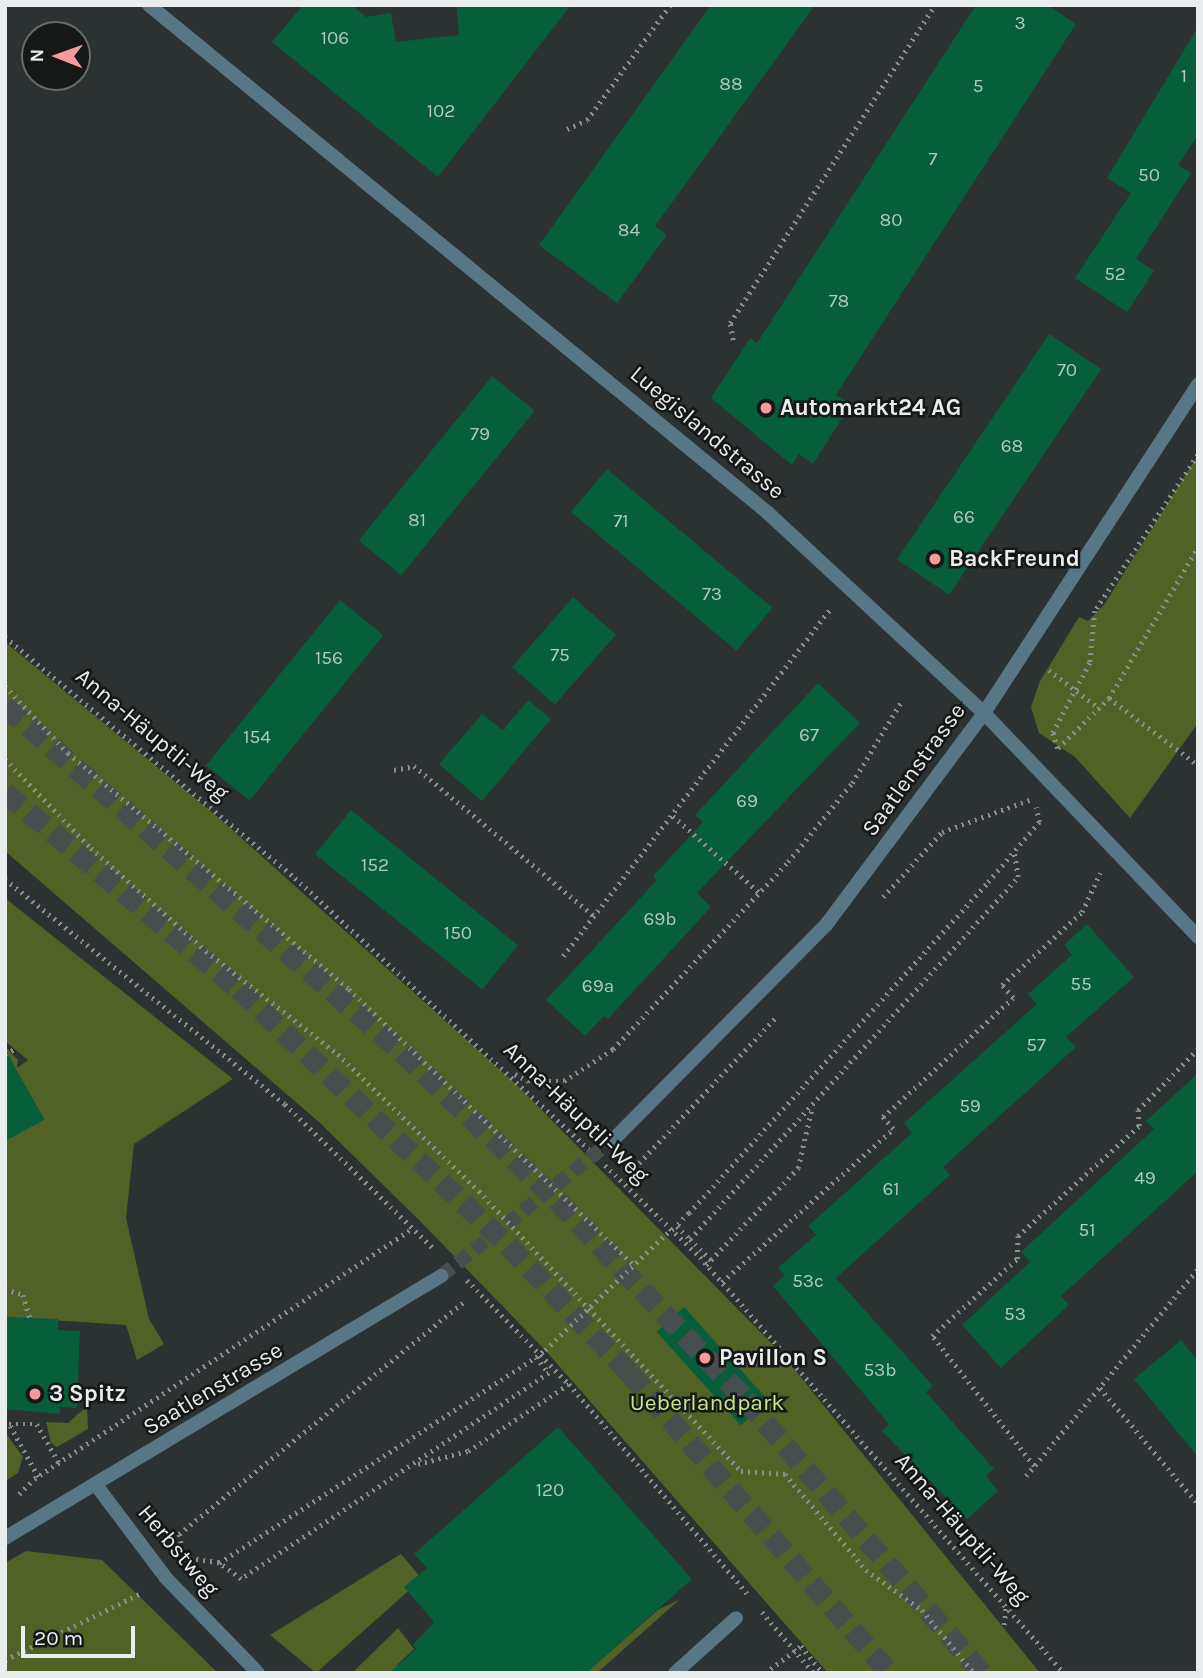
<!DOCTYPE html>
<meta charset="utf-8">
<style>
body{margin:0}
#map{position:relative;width:1203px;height:1678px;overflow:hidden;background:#2c3131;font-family:Karla,sans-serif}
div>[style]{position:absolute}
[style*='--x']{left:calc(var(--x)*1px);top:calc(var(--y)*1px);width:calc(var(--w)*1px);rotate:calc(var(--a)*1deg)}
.green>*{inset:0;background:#506226}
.building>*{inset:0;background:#065e3b;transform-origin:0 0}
.minor-tunnel>*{height:14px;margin-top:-7px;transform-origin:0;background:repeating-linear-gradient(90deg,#484d4d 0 14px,transparent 0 21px)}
.motorway-tunnel>*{height:21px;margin-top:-10.5px;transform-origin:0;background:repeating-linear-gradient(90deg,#484d4d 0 21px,transparent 0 31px)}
.path>*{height:4.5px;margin-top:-2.25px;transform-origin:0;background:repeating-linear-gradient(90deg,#8a8e8e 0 2px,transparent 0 7px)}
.service>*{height:14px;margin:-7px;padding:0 7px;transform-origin:7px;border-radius:7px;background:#577786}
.minor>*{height:14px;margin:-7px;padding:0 7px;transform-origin:7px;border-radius:7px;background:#577786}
.path-bridge>*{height:4.5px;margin-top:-2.25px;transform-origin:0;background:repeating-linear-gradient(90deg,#8a8e8e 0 2px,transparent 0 7px)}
.dots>*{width:19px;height:19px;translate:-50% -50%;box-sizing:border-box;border:4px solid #161818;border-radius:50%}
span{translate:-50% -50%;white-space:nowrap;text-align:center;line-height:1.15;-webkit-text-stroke:5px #161818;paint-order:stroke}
.number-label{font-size:19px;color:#b1c9c0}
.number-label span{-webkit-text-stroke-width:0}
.poi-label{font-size:23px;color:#eaeded;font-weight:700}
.left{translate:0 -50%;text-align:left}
.street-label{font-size:23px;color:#eaeded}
.park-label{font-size:23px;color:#c6e687}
.frame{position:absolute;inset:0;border:7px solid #eaeded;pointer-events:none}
.north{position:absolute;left:21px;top:21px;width:70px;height:70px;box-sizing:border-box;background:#161818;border:2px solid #6b6d6d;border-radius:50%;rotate:271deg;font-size:19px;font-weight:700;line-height:28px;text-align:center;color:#eaeded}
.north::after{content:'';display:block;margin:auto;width:24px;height:32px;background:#f59b9b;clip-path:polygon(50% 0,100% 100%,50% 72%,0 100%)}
.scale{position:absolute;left:21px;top:1626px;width:114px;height:32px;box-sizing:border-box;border:4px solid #eaeded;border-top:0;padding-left:9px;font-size:21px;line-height:24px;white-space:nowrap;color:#eaeded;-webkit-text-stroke:5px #161818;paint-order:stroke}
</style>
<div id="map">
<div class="green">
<div style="clip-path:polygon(1198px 455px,1198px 723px,1130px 818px,1075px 757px,1039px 733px,1031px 707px,1040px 681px,1079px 617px,1088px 621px,1104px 605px)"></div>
<div style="clip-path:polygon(5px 642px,219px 818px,518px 1086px,782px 1354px,1040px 1673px,828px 1673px,545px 1350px,421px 1222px,320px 1123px,5px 851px)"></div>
<div style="clip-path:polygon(5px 898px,233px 1079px,134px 1144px,126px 1218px,149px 1319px,164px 1344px,137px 1360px,126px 1325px,5px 1317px,5px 1141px,44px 1119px,16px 1070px,5px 1075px,5px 1046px,18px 1060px,17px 1068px,28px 1060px,5px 1041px)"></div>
<div style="clip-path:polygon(87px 1406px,88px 1429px,57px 1447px,51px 1443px,46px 1422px,68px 1423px)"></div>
<div style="clip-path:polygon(5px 1432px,23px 1457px,18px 1473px,5px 1481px)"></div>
<div style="clip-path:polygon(26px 1551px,102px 1560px,218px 1673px,5px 1673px,5px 1563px)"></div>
<div style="clip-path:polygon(401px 1554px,422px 1579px,316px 1673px,270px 1635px)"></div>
<div style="clip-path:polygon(679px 1600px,597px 1673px,586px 1673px,659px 1609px)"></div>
<div style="clip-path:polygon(398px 1628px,414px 1649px,398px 1664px,402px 1673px,352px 1673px)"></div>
</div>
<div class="building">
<div style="clip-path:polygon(303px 5px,352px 5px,366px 17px,391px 13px,396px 42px,459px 35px,456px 5px,571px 5px,438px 177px,272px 42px)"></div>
<div style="clip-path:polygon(711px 5px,815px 5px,655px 226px,667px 235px,617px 303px,539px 245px)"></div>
<div style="clip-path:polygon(976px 5px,1047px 5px,1076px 24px,836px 395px,851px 404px,813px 464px,799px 454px,792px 465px,711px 398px,750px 338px,757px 343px)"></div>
<div style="clip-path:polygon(1198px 27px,1198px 135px,1178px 165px,1191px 173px,1136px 259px,1154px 271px,1127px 312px,1075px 278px,1131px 193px,1107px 178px)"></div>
<div style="left:1049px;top:334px;width:63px;height:272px;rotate:34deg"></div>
<div style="left:492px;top:376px;width:55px;height:212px;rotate:39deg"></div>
<div style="left:607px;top:469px;width:216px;height:56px;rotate:40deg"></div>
<div style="left:573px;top:597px;width:57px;height:93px;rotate:41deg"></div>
<div style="left:340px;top:600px;width:56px;height:213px;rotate:39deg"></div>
<div style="clip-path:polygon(818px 683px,860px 723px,697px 893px,711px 907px,608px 1019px,604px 1016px,585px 1036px,546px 1000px,657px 880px,653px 876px,703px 822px,695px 815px)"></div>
<div style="clip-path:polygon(528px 700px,551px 719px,482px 801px,439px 764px,482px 714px,503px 730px)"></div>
<div style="left:351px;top:810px;width:215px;height:57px;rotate:39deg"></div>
<div style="clip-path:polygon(1087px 924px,1134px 977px,1066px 1037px,1076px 1047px,943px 1167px,950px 1175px,836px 1278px,933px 1386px,926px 1392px,994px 1469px,986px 1476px,998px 1491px,967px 1519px,882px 1431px,889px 1424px,773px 1286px,785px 1275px,778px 1268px,816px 1235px,808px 1226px,912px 1133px,904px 1123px,1037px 1004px,1028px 994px,1072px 955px,1064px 945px)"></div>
<div style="clip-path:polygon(5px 1049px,44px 1120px,5px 1141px)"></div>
<div style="clip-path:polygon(1198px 1073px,1198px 1171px,1061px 1296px,1069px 1305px,1001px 1368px,962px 1325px,1030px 1262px,1021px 1252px,1154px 1129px,1146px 1121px)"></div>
<div style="left:684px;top:1307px;width:126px;height:37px;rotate:48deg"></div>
<div style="clip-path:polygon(5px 1317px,58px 1319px,58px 1330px,80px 1331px,77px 1408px,60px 1407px,60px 1414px,5px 1409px)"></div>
<div style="clip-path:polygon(1181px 1340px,1198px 1361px,1198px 1457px,1134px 1379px)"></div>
<div style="clip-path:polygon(558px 1427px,692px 1579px,586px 1673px,389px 1673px,416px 1649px,413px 1645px,434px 1622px,404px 1587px,427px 1568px,414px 1554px)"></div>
</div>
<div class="minor-tunnel">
<div style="--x:441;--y:1276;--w:221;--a:-38.4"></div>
</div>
<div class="motorway-tunnel">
<div style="--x:5;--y:706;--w:527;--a:41.07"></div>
<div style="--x:402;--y:1052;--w:214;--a:43.7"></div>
<div style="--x:557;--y:1200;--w:274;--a:46.6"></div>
<div style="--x:745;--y:1399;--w:362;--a:49.1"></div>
<div style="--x:5;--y:792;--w:306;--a:40.1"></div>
<div style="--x:239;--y:989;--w:371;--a:43.6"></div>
<div style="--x:508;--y:1245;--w:175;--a:46.4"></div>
<div style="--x:629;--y:1372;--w:398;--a:49.1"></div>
</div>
<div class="path">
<div style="--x:567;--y:129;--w:22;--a:-24"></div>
<div style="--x:587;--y:120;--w:142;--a:-54.2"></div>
<div style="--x:733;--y:340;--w:17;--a:-100"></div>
<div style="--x:730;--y:323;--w:378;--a:-57.2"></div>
<div style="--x:1198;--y:455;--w:187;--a:123.4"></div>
<div style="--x:1095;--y:611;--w:52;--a:95.5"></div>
<div style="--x:1090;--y:663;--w:79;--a:117.9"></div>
<div style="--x:1053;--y:733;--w:16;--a:72"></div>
<div style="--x:1058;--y:748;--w:71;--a:-44.4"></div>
<div style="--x:1109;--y:698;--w:175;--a:-59.5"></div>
<div style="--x:5;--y:637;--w:377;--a:39.7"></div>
<div style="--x:295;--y:878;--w:400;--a:42.7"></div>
<div style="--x:1049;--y:670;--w:64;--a:37.4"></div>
<div style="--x:5;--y:686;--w:92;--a:46.8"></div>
<div style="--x:68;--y:753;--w:367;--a:40"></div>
<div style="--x:349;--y:989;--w:397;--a:44.1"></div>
<div style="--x:1109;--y:698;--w:111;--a:37"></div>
<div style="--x:5;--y:759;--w:124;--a:46"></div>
<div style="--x:91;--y:848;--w:154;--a:41.8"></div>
<div style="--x:206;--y:951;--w:167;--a:38"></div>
<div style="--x:338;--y:1054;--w:197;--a:44.2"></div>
<div style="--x:479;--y:1191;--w:383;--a:46.9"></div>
<div style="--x:741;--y:1471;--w:44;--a:3.9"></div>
<div style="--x:785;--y:1474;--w:126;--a:49.8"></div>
<div style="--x:866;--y:1570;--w:69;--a:35.5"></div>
<div style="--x:922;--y:1610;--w:82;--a:50.5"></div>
<div style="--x:394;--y:770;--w:20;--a:-11"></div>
<div style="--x:414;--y:766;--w:234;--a:39.8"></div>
<div style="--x:673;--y:816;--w:116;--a:41.5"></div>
<div style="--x:5;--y:879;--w:359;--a:38.8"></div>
<div style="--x:285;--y:1104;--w:209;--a:44.2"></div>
<div style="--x:988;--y:882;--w:79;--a:-49.6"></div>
<div style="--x:1039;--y:822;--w:15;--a:-101"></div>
<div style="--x:883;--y:897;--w:88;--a:-47.8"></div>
<div style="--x:942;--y:832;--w:96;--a:-20.1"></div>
<div style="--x:563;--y:956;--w:439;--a:-52.4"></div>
<div style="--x:5;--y:1054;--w:11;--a:-27"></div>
<div style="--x:515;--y:1074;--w:15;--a:28"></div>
<div style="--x:528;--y:1081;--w:36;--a:0"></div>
<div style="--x:564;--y:1081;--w:59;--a:-33.1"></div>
<div style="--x:613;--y:1049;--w:256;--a:-46.9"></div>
<div style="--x:788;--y:862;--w:102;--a:-51"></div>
<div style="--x:852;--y:783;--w:95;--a:-58.8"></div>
<div style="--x:639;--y:1163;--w:202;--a:-46.8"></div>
<div style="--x:605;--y:1165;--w:132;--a:44.1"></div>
<div style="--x:700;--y:1257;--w:553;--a:48.81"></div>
<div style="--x:689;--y:1213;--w:18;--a:133"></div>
<div style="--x:677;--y:1226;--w:18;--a:45"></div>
<div style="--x:690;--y:1239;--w:488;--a:-47.8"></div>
<div style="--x:1018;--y:877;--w:25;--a:-99"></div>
<div style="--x:690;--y:1239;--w:30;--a:45"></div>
<div style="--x:706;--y:1265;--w:134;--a:-46.5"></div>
<div style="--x:798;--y:1168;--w:62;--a:-76.9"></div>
<div style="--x:467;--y:1280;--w:146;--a:45.6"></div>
<div style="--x:569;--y:1384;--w:276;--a:49.6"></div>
<div style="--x:722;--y:1282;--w:229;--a:-41.8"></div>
<div style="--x:893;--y:1129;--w:16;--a:-130"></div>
<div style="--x:883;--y:1117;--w:176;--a:-42.5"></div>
<div style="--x:1013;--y:998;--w:17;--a:-130"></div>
<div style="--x:1002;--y:985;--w:108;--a:-42.4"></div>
<div style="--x:1082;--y:912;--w:43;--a:-65.2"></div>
<div style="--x:5;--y:1289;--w:19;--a:18"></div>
<div style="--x:23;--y:1295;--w:24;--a:73"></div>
<div style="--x:545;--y:1350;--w:168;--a:-43.8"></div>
<div style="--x:1100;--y:1388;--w:152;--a:49.8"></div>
<div style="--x:418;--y:1464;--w:52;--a:-14.6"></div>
<div style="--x:468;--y:1451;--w:121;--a:-33.6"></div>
<div style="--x:1034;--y:1466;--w:165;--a:-128.1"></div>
<div style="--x:932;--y:1336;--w:115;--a:-42.2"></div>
<div style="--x:1017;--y:1259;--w:23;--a:-88"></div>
<div style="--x:1018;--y:1236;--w:164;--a:-42.3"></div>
<div style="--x:1139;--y:1126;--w:16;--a:-94"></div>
<div style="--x:1138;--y:1110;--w:86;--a:-45.5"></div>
<div style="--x:1026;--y:1476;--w:269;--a:-50.3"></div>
<div style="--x:38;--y:1477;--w:60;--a:-118.7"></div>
<div style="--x:9;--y:1424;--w:28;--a:0"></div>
<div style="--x:37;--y:1424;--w:45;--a:60.6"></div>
<div style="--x:19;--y:1494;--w:21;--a:-45"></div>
<div style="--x:34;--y:1479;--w:453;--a:-33.5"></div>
<div style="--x:219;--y:1563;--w:378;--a:-33"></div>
<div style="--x:536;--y:1357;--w:21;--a:51"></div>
<div style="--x:549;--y:1373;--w:371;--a:146.2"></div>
<div style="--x:241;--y:1579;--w:27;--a:-144"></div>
<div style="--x:219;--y:1563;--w:36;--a:-171"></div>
<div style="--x:183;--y:1557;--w:23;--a:-100"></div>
<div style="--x:179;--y:1534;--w:370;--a:-39.2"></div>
<div style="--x:762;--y:1612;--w:80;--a:49.6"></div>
<div style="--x:1004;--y:1625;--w:18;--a:-84"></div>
<div style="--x:5;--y:1660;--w:154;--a:-26.2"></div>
<div style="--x:765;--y:1673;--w:45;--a:-36.9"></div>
<div style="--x:801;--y:1646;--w:35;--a:51"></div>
</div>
<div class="service">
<div style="--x:675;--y:1673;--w:82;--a:-42"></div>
</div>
<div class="minor">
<div style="--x:149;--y:5;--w:801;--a:39.37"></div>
<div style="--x:768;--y:513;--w:294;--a:42.8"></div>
<div style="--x:984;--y:713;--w:310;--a:46.3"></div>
<div style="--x:614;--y:1139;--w:301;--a:-45.3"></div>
<div style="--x:826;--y:925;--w:264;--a:-53.3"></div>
<div style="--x:984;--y:713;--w:392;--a:-56.9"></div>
<div style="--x:96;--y:1485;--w:116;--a:53"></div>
<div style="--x:166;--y:1578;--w:132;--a:45.9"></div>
<div style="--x:5;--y:1538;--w:509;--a:-31"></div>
</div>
<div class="path-bridge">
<div style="--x:689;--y:1213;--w:446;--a:-47.9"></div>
<div style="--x:666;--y:1234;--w:14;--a:-36"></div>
<div style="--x:536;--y:1357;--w:11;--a:-38"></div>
</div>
<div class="dots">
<div style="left:766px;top:408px;background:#f59b9b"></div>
<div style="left:935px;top:559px;background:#f59b9b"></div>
<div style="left:705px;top:1358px;background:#f59b9b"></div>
<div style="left:35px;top:1394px;background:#f59b9b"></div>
</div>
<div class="number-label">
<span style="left:1020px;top:24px">3</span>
<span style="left:335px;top:39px">106</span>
<span style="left:1184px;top:77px">1</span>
<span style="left:731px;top:85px">88</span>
<span style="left:978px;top:87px">5</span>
<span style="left:441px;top:112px">102</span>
<span style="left:933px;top:160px">7</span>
<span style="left:1149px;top:176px">50</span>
<span style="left:891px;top:221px">80</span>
<span style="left:629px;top:231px">84</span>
<span style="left:1115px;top:275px">52</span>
<span style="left:839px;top:302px">78</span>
<span style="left:1067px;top:371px">70</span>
<span style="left:480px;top:435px">79</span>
<span style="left:1012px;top:447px">68</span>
<span style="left:964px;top:518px">66</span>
<span style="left:417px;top:521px">81</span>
<span style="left:621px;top:522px">71</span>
<span style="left:712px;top:595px">73</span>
<span style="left:560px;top:656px">75</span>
<span style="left:329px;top:659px">156</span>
<span style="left:809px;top:736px">67</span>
<span style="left:257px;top:738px">154</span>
<span style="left:747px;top:802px">69</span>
<span style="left:375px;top:866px">152</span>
<span style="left:660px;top:920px">69b</span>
<span style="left:458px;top:934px">150</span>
<span style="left:1081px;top:985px">55</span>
<span style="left:598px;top:987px">69a</span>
<span style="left:1036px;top:1046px">57</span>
<span style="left:970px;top:1107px">59</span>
<span style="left:1145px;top:1179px">49</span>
<span style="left:891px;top:1190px">61</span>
<span style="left:1087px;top:1231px">51</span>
<span style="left:808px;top:1282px">53c</span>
<span style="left:1015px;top:1315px">53</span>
<span style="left:880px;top:1371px">53b</span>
<span style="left:550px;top:1491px">120</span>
</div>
<div class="poi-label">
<span class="left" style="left:780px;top:408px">Automarkt24 AG</span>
<span class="left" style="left:949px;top:559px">BackFreund</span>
<span class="left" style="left:719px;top:1358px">Pavillon S</span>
<span class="left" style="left:49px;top:1394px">3 Spitz</span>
</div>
<div class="street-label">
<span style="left:707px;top:433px;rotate:40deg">Luegislandstrasse</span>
<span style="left:152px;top:735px;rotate:40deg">Anna-Häuptli-Weg</span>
<span style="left:914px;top:770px;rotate:-54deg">Saatlenstrasse</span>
<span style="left:576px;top:1113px;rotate:44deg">Anna-Häuptli-Weg</span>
<span style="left:213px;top:1389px;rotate:-31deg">Saatlenstrasse</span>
<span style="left:962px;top:1529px;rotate:49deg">Anna-Häuptli-Weg</span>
<span style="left:178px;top:1551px;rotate:50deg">Herbstweg</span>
</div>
<div class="park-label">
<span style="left:707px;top:1403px">Ueberlandpark</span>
</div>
<div class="frame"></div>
<div class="north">N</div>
<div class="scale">20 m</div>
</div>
